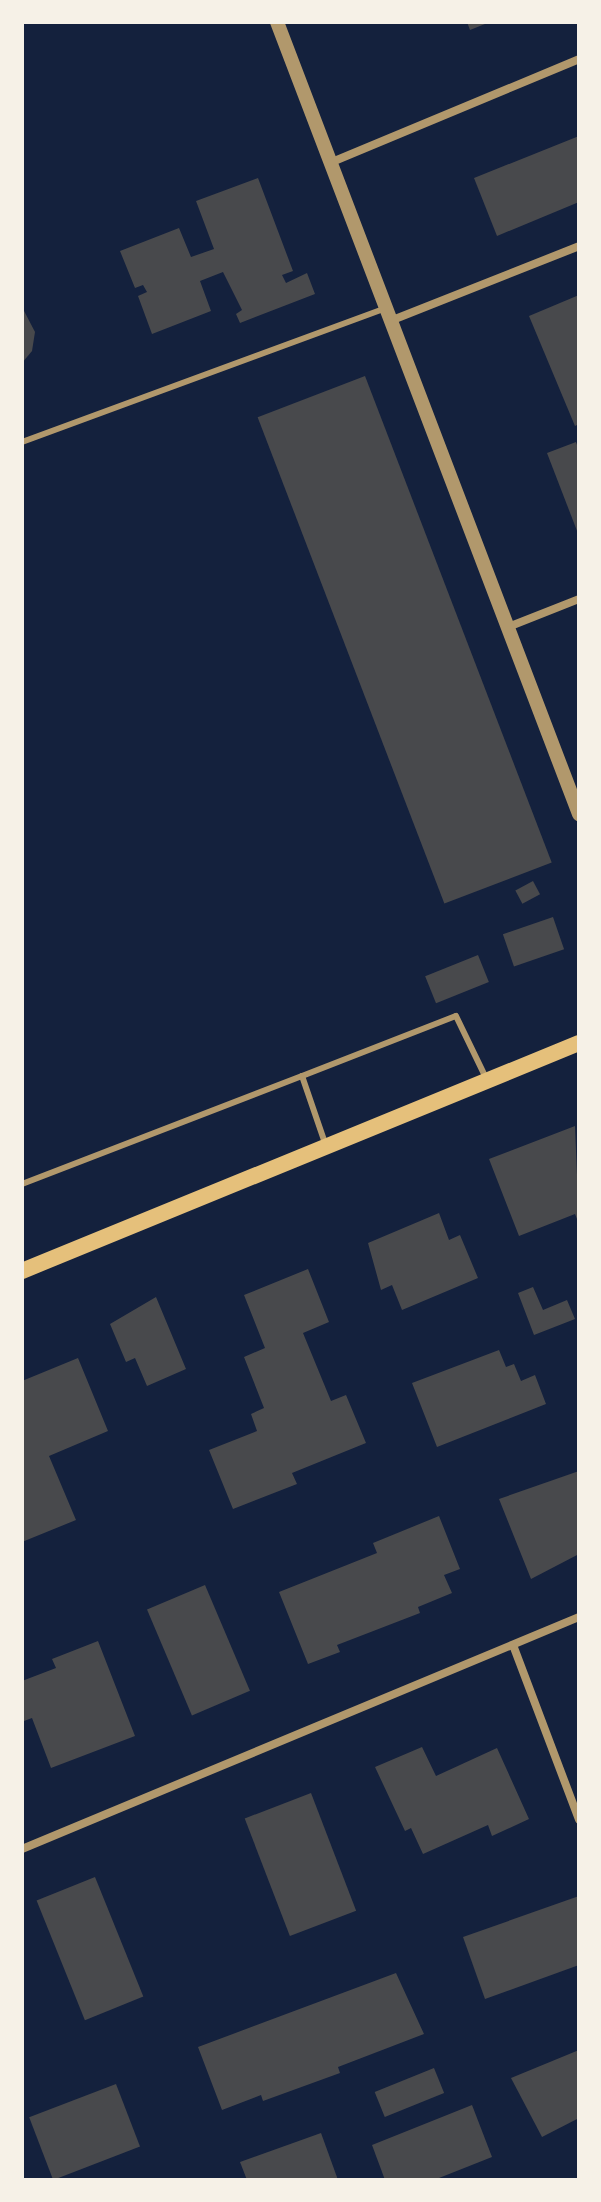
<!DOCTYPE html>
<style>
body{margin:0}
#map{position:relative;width:601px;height:2202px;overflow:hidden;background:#14213d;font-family:"Alegreya Sans",sans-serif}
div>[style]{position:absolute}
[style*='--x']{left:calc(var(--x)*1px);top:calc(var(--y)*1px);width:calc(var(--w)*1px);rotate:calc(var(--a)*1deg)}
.building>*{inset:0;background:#48494c;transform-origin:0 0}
.service>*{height:6px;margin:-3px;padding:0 3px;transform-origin:3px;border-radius:3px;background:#b1986c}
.minor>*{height:8px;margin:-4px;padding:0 4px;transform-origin:4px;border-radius:4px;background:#b1986c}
.tertiary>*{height:14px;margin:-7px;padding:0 7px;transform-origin:7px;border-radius:7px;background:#b1986c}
.secondary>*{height:16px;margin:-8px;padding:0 8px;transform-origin:8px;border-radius:8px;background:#e5c07b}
span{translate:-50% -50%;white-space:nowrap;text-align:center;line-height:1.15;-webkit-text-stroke:8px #f6f1e7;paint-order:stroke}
.frame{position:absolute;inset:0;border:24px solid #f6f1e7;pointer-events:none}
</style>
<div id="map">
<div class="building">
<div style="clip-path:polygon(467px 22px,490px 22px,470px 30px)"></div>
<div style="clip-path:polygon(579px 136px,579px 202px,497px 236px,474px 178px)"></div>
<div style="clip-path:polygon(258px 178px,293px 271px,282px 275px,286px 283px,307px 273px,315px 294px,240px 323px,236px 314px,242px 310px,223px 272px,200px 281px,211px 311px,152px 334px,138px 296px,147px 292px,143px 285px,135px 288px,120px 251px,179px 228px,191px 257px,214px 249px,196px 201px)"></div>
<div style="clip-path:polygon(579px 295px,579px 424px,575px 426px,529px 316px)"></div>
<div style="clip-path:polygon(22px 307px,35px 332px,32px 351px,22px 363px)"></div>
<div style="left:365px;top:376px;width:521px;height:115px;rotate:69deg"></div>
<div style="clip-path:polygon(576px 442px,579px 451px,579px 536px,547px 453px)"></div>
<div style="left:533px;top:881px;width:15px;height:20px;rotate:62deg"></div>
<div style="left:553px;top:917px;width:34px;height:53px;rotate:71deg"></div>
<div style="left:478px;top:955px;width:29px;height:57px;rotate:68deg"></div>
<div style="clip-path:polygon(575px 1126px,579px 1224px,575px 1214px,519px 1236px,489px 1159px)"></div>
<div style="clip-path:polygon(439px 1213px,449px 1240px,460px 1235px,478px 1278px,402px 1310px,392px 1285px,381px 1290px,368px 1243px)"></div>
<div style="clip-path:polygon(308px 1269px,329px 1322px,303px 1333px,331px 1401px,346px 1395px,366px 1443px,292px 1473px,297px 1484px,233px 1509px,209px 1450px,257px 1431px,251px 1414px,264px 1408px,244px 1357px,265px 1348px,244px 1295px)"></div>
<div style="clip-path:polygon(533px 1287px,543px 1310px,567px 1300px,575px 1319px,534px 1335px,518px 1293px)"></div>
<div style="clip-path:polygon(156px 1297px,186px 1369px,147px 1386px,135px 1358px,126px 1362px,110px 1324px)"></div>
<div style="clip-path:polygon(499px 1350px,506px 1367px,514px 1364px,521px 1381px,535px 1375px,546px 1404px,437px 1447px,412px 1383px)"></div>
<div style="clip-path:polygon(78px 1358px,108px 1431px,49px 1456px,76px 1520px,22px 1542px,22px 1381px)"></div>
<div style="clip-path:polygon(579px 1471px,579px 1554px,531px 1579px,499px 1499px)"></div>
<div style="clip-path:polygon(439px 1516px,460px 1569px,444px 1575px,452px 1593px,418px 1607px,420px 1613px,337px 1645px,340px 1652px,308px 1664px,279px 1592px,377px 1553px,373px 1543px)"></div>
<div style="left:205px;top:1585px;width:115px;height:63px;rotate:67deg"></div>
<div style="clip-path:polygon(98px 1641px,135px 1736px,51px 1768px,32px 1718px,24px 1721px,22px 1715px,22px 1681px,56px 1668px,52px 1659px)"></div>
<div style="clip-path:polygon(422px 1747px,436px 1776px,497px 1748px,529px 1819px,492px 1836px,488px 1825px,423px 1854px,411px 1828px,405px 1831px,375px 1767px)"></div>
<div style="left:311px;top:1793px;width:126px;height:71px;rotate:69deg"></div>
<div style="left:95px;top:1877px;width:129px;height:63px;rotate:68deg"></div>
<div style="clip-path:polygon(579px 1896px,579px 1965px,485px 1999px,463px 1937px)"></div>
<div style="clip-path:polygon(396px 1973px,424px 2034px,338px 2067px,340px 2073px,263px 2101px,261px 2095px,222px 2110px,198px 2047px)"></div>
<div style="clip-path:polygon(579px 2050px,579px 2118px,542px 2137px,511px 2078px)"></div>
<div style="left:434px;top:2068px;width:27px;height:64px;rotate:68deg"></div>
<div style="left:116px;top:2084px;width:67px;height:93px;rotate:69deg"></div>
<div style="clip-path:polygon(472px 2105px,492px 2157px,434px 2180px,385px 2180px,372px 2145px)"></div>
<div style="clip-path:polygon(321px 2133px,338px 2180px,247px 2180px,240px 2162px)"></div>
</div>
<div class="service">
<div style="--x:22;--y:442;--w:388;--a:-20.2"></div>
<div style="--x:326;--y:1146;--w:74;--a:-108.9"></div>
<div style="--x:302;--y:1076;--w:165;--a:-21.3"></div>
<div style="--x:456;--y:1016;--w:69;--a:64.2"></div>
<div style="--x:22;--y:1184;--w:300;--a:-21.1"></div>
</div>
<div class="minor">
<div style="--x:332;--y:162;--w:268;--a:-22.6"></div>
<div style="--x:390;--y:321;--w:203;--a:-21.6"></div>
<div style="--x:508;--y:627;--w:76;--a:-21.5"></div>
<div style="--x:513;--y:1645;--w:187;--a:69.3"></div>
<div style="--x:22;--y:1849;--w:603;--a:-22.61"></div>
</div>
<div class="tertiary">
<div style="--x:277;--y:22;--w:848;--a:69.13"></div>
</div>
<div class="secondary">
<div style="--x:22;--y:1271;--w:602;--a:-22.26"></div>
</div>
<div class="frame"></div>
</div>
